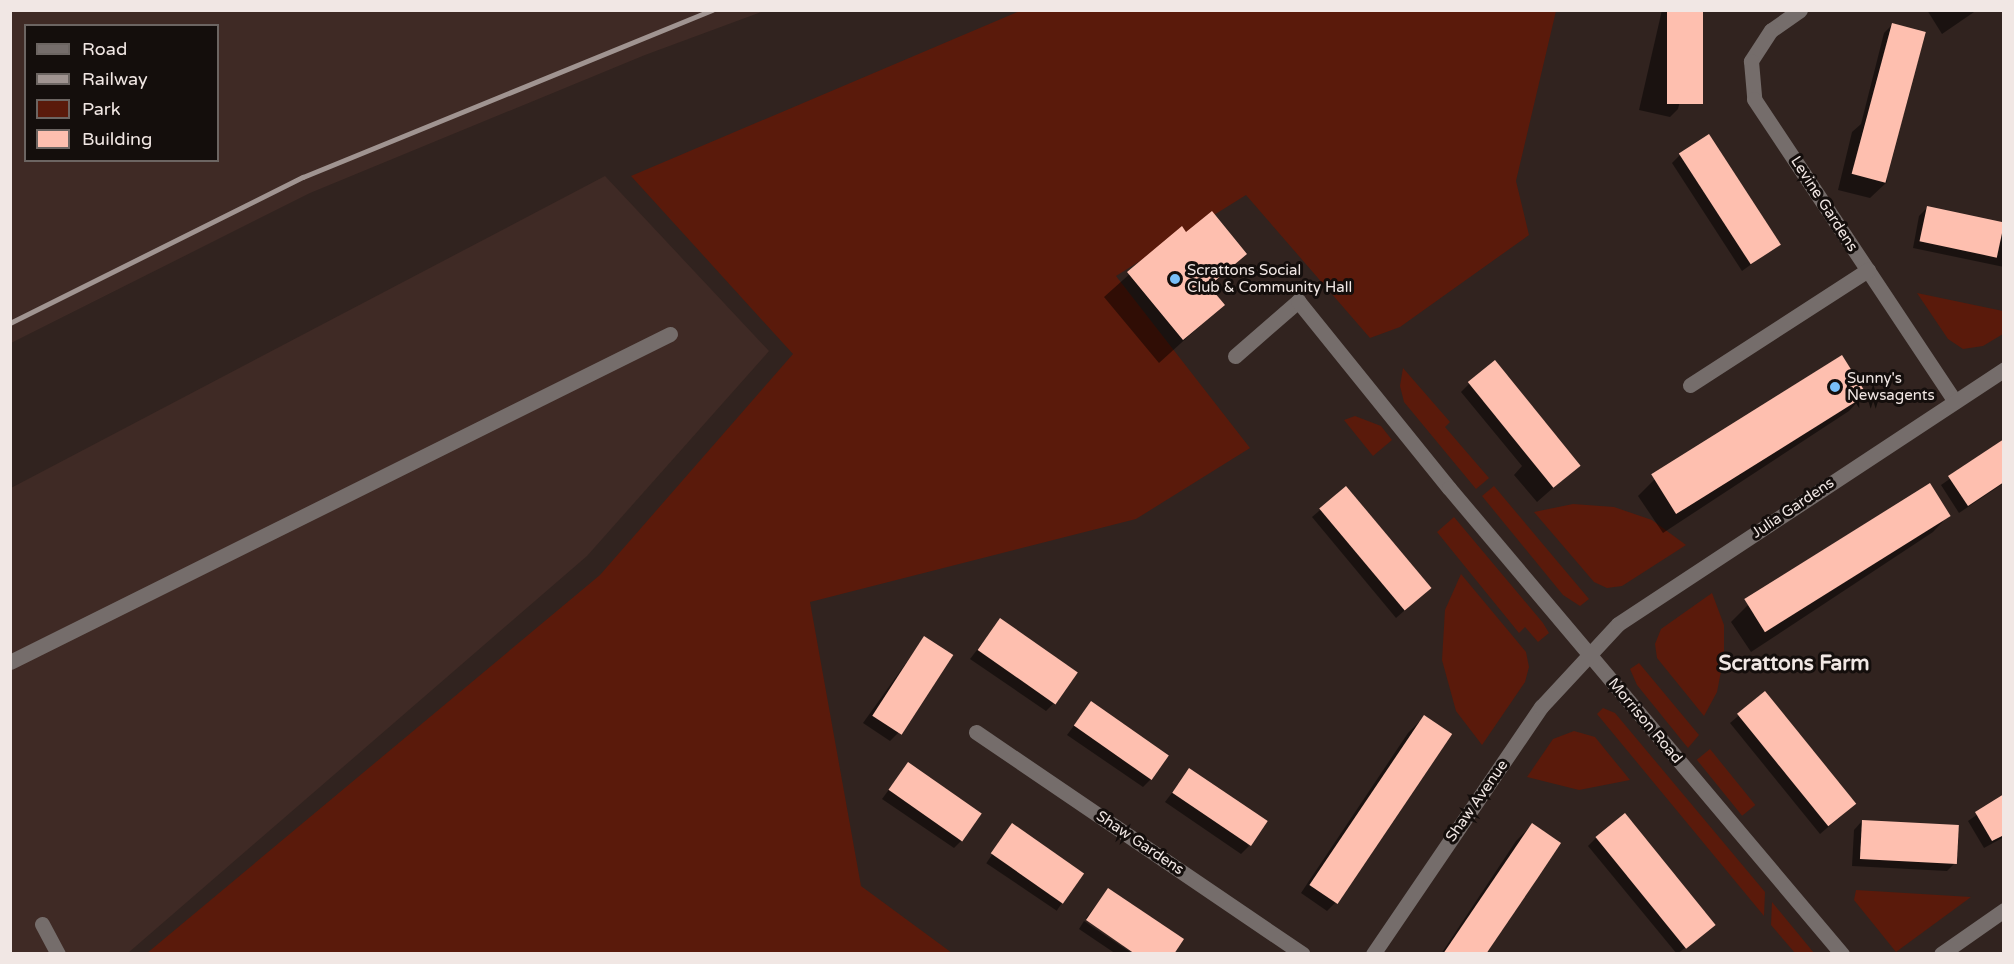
<!DOCTYPE html>
<style>
body{margin:0}
#map{position:relative;width:2014px;height:964px;overflow:hidden;background:#31231f;font-family:"Varela Round",sans-serif}
div>[style]{position:absolute}
[style*='--x']{left:calc(var(--x)*1px);top:calc(var(--y)*1px);width:calc(var(--w)*1px);rotate:calc(var(--a)*1deg)}
.built>*{inset:0;background:#3f2a25}
.green>*{inset:0;background:#5a1a0b;transform-origin:0 0}
.shadow>*{inset:0;background:#0007;transform-origin:0 0}
.building>*{inset:0;background:#febfaf;transform-origin:0 0}
.minor>*{height:15px;margin:-7.5px;padding:0 7.5px;transform-origin:7.5px;border-radius:7.5px;background:#756d6b}
.rail>*{height:4.5px;margin:-2.25px;padding:0 2.25px;transform-origin:2.25px;border-radius:2.25px;background:#a09491}
.dots>*{width:16px;height:16px;translate:-50% -50%;box-sizing:border-box;border:3px solid #140e0c;border-radius:50%}
span{translate:-50% -50%;white-space:nowrap;text-align:center;line-height:1.15;-webkit-text-stroke:6px #140e0c;paint-order:stroke}
.street-label{font-size:15px;color:#f1e7e4}
.poi-label{font-size:15px;color:#f1e7e4}
.left{translate:0 -50%;text-align:left}
.district-label{font-size:21px;color:#f1e7e4;font-weight:700}
.frame{position:absolute;inset:0;border:12px solid #f1e7e4;pointer-events:none}
.legend{position:absolute;left:24px;top:24px;width:195px;height:138px;box-sizing:border-box;background:#140e0c;border:2px solid #6c6562;margin:0;padding:8px 10px;list-style:none;font-size:18px;color:#f1e7e4}
.legend li{display:flex;align-items:center;gap:12px;height:30px}
.legend b{width:30px;border:2px solid #6c6562}
</style>
<div id="map">
<div class="built">
<div style="clip-path:polygon(evenodd,11px 10px,764px 10px,764px 11px,645px 55px,310px 193px,11px 343px,11px 10px,26px 26px,218px 26px,218px 160px,26px 160px,26px 26px)"></div>
<div style="clip-path:polygon(605px 176px,769px 351px,587px 556px,128px 953px,11px 954px,11px 488px)"></div>
</div>
<div class="green">
<div style="clip-path:polygon(1020px 11px,1556px 11px,1516px 181px,1529px 235px,1400px 327px,1370px 338px,1246px 195px,1116px 276px,1250px 448px,1136px 519px,810px 602px,861px 886px,952px 953px,146px 954px,600px 575px,793px 354px,631px 176px)"></div>
<div style="clip-path:polygon(1917px 293px,2003px 311px,2003px 334px,1983px 346px,1963px 349px,1948px 339px)"></div>
<div style="clip-path:polygon(1403px 368px,1450px 422px,1445px 427px,1489px 478px,1476px 489px,1404px 402px,1400px 386px)"></div>
<div style="clip-path:polygon(1355px 416px,1381px 426px,1392px 440px,1373px 456px,1344px 420px)"></div>
<div style="clip-path:polygon(1494px 486px,1589px 599px,1580px 606px,1563px 595px,1482px 496px)"></div>
<div style="clip-path:polygon(1573px 504px,1614px 507px,1652px 520px,1686px 545px,1622px 586px,1607px 588px,1594px 582px,1534px 512px)"></div>
<div style="clip-path:polygon(1454px 517px,1543px 623px,1549px 633px,1538px 642px,1525px 627px,1519px 633px,1437px 532px)"></div>
<div style="clip-path:polygon(1461px 574px,1526px 652px,1529px 667px,1525px 682px,1482px 745px,1456px 711px,1442px 660px,1445px 610px)"></div>
<div style="clip-path:polygon(1712px 593px,1724px 625px,1724px 656px,1717px 692px,1704px 716px,1657px 658px,1655px 644px,1661px 629px)"></div>
<div style="clip-path:polygon(1639px 663px,1699px 735px,1688px 748px,1637px 685px,1630px 669px)"></div>
<div style="clip-path:polygon(1603px 708px,1615px 713px,1765px 892px,1764px 916px,1597px 714px)"></div>
<div style="clip-path:polygon(1574px 731px,1595px 737px,1630px 780px,1579px 790px,1527px 777px,1553px 739px)"></div>
<div style="left:1710px;top:749px;width:72px;height:17px;rotate:51deg"></div>
<div style="clip-path:polygon(1856px 890px,1971px 897px,1896px 952px,1854px 900px)"></div>
<div style="clip-path:polygon(1772px 902px,1814px 953px,1795px 953px,1771px 925px)"></div>
</div>
<div class="shadow">
<div style="clip-path:polygon(1662px 10px,1702px 10px,1678px 109px,1670px 117px,1639px 110px)"></div>
<div style="clip-path:polygon(1927px 10px,1977px 10px,1942px 34px)"></div>
<div style="clip-path:polygon(1892px 25px,1887px 182px,1870px 198px,1838px 190px,1852px 132px,1861px 124px,1884px 33px)"></div>
<div style="clip-path:polygon(1680px 155px,1778px 245px,1742px 271px,1672px 163px)"></div>
<div style="clip-path:polygon(1927px 208px,2004px 224px,2004px 267px,1913px 248px,1919px 216px)"></div>
<div style="clip-path:polygon(1181px 228px,1186px 234px,1245px 254px,1209px 288px,1223px 305px,1159px 363px,1104px 297px)"></div>
<div style="clip-path:polygon(1469px 384px,1579px 465px,1537px 502px,1514px 475px,1522px 466px,1461px 392px)"></div>
<div style="clip-path:polygon(1865px 394px,1849px 411px,1663px 533px,1638px 496px,1655px 479px)"></div>
<div style="clip-path:polygon(2004px 441px,2004px 483px,1959px 513px,1941px 485px)"></div>
<div style="clip-path:polygon(1346px 488px,1421px 596px,1396px 618px,1312px 517px)"></div>
<div style="clip-path:polygon(1900px 506px,1949px 515px,1933px 532px,1751px 652px,1731px 622px,1747px 606px)"></div>
<div style="clip-path:polygon(1000px 620px,1054px 703px,1046px 711px,970px 659px)"></div>
<div style="clip-path:polygon(924px 638px,898px 733px,890px 741px,863px 723px)"></div>
<div style="clip-path:polygon(1765px 693px,1847px 811px,1820px 834px,1730px 723px)"></div>
<div style="clip-path:polygon(1091px 703px,1151px 779px,1143px 787px,1067px 735px)"></div>
<div style="clip-path:polygon(1424px 717px,1335px 903px,1327px 911px,1301px 893px,1408px 733px)"></div>
<div style="clip-path:polygon(908px 764px,962px 840px,954px 848px,882px 799px)"></div>
<div style="clip-path:polygon(1190px 769px,1249px 846px,1241px 854px,1165px 802px)"></div>
<div style="clip-path:polygon(2004px 796px,2004px 837px,1984px 848px,1968px 821px)"></div>
<div style="clip-path:polygon(1862px 821px,1955px 863px,1947px 871px,1852px 866px,1854px 830px)"></div>
<div style="left:1012px;top:825px;width:85px;height:46px;rotate:34deg"></div>
<div style="clip-path:polygon(1532px 825px,1485px 954px,1441px 954px,1516px 841px)"></div>
<div style="clip-path:polygon(1596px 838px,1706px 932px,1677px 954px,1588px 846px)"></div>
<div style="clip-path:polygon(1108px 890px,1138px 954px,1086px 918px)"></div>
<div style="clip-path:polygon(1084px 921px,1133px 954px,1116px 954px,1079px 929px)"></div>
</div>
<div class="building">
<div style="left:1667px;top:10px;width:36px;height:94px"></div>
<div style="left:1892px;top:23px;width:35px;height:156px;rotate:15deg"></div>
<div style="left:1709px;top:134px;width:132px;height:36px;rotate:57deg"></div>
<div style="left:1927px;top:206px;width:79px;height:36px;rotate:12deg"></div>
<div style="clip-path:polygon(1212px 211px,1247px 254px,1209px 286px,1225px 305px,1183px 340px,1127px 272px,1182px 226px,1186px 232px)"></div>
<div style="left:1842px;top:355px;width:47px;height:225px;rotate:58deg"></div>
<div style="left:1495px;top:360px;width:136px;height:35px;rotate:51deg"></div>
<div style="clip-path:polygon(2004px 439px,2004px 482px,1968px 506px,1948px 476px)"></div>
<div style="left:1930px;top:483px;width:39px;height:219px;rotate:58deg"></div>
<div style="left:1346px;top:486px;width:133px;height:35px;rotate:50deg"></div>
<div style="left:1000px;top:618px;width:95px;height:39px;rotate:35deg"></div>
<div style="left:924px;top:636px;width:35px;height:95px;rotate:33deg"></div>
<div style="left:1765px;top:691px;width:145px;height:36px;rotate:51deg"></div>
<div style="left:1091px;top:701px;width:95px;height:30px;rotate:35deg"></div>
<div style="left:1424px;top:715px;width:34px;height:205px;rotate:34deg"></div>
<div style="left:908px;top:762px;width:90px;height:34px;rotate:35deg"></div>
<div style="left:1189px;top:768px;width:95px;height:30px;rotate:34deg"></div>
<div style="clip-path:polygon(2004px 794px,2004px 835px,1992px 841px,1975px 812px)"></div>
<div style="left:1625px;top:813px;width:144px;height:38px;rotate:51deg"></div>
<div style="left:1862px;top:820px;width:97px;height:39px;rotate:3deg"></div>
<div style="left:1012px;top:823px;width:88px;height:37px;rotate:35deg"></div>
<div style="clip-path:polygon(1532px 823px,1561px 843px,1537px 879px,1486px 954px,1443px 954px)"></div>
<div style="clip-path:polygon(1108px 888px,1184px 939px,1174px 954px,1135px 954px,1086px 920px)"></div>
</div>
<div class="minor">
<div style="--x:1800;--y:10;--w:35;--a:145"></div>
<div style="--x:1771;--y:30;--w:37;--a:123"></div>
<div style="--x:1751;--y:61;--w:38;--a:85"></div>
<div style="--x:1754;--y:99;--w:363;--a:56.4"></div>
<div style="--x:1235;--y:356;--w:84;--a:-41.1"></div>
<div style="--x:1298;--y:301;--w:240;--a:51.1"></div>
<div style="--x:1449;--y:488;--w:610;--a:49.86"></div>
<div style="--x:1690;--y:385;--w:212;--a:-32.9"></div>
<div style="--x:10;--y:662;--w:737;--a:-26.43"></div>
<div style="--x:976;--y:732;--w:395;--a:34.2"></div>
<div style="--x:42;--y:924;--w:34;--a:62"></div>
<div style="--x:1373;--y:954;--w:299;--a:-55.8"></div>
<div style="--x:1541;--y:707;--w:113;--a:-47.1"></div>
<div style="--x:1618;--y:624;--w:463;--a:-33.4"></div>
<div style="--x:1941;--y:954;--w:77;--a:-34.9"></div>
</div>
<div class="rail">
<div style="--x:10;--y:323;--w:327;--a:-26.5"></div>
<div style="--x:303;--y:177;--w:442;--a:-22.2"></div>
</div>
<div class="dots">
<div style="left:1175px;top:279px;background:#79bff8"></div>
<div style="left:1835px;top:387px;background:#79bff8"></div>
</div>
<div class="street-label">
<span style="left:1824px;top:204px;rotate:57deg">Levine Gardens</span>
<span style="left:1793px;top:508px;rotate:-34deg">Julia Gardens</span>
<span style="left:1645px;top:721px;rotate:50deg">Morrison Road</span>
<span style="left:1477px;top:801px;rotate:-55deg">Shaw Avenue</span>
<span style="left:1140px;top:843px;rotate:34deg">Shaw Gardens</span>
</div>
<div class="poi-label">
<span class="left" style="left:1187px;top:279px">Scrattons Social<br>Club &amp; Community Hall</span>
<span class="left" style="left:1847px;top:387px">Sunny's<br>Newsagents</span>
</div>
<div class="district-label">
<span style="left:1794px;top:664px">Scrattons Farm</span>
</div>
<div class="frame"></div>
<ul class="legend">
<li><b style="height:8px;background:#756d6b"></b>Road</li>
<li><b style="height:8px;background:#a09491"></b>Railway</li>
<li><b style="height:16px;background:#5a1a0b"></b>Park</li>
<li><b style="height:16px;background:#febfaf"></b>Building</li>
</ul>
</div>
